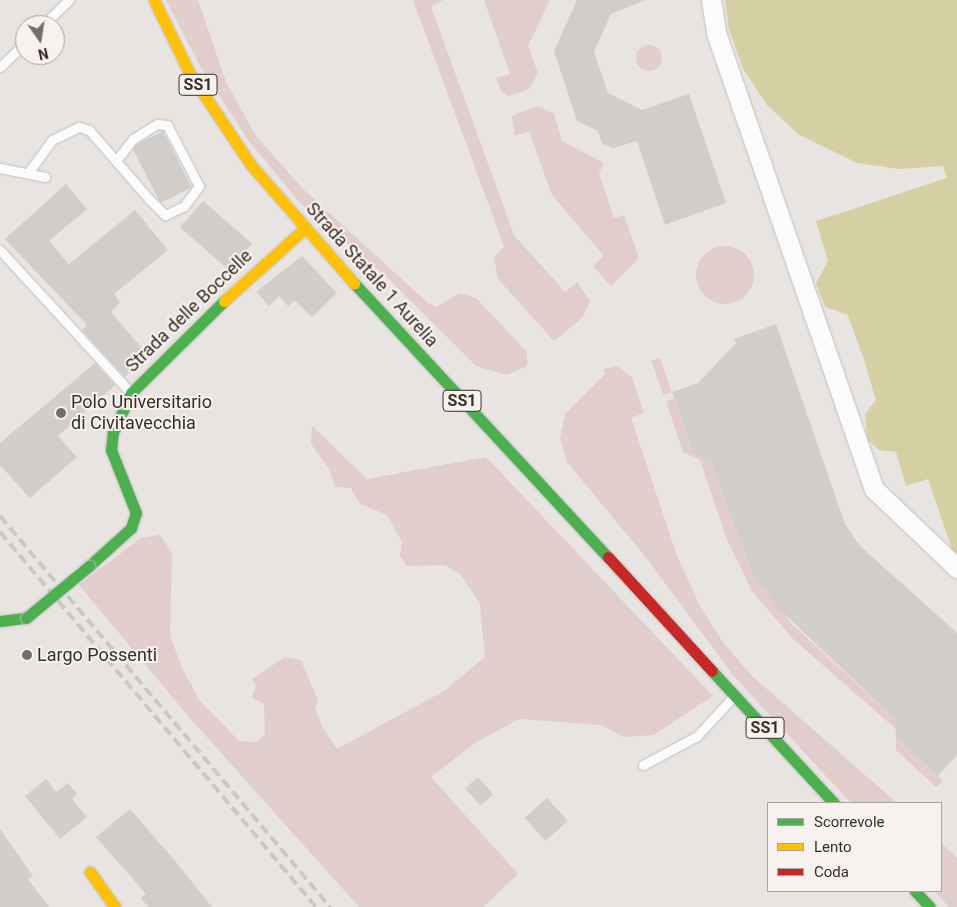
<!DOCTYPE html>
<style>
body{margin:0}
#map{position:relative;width:957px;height:907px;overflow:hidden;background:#e8e4e2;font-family:Roboto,sans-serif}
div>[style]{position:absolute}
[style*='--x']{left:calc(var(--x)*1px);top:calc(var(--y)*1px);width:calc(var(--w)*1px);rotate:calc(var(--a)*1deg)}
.green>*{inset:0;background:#e1cdcb;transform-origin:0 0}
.round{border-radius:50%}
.water>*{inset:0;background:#d5d0a4}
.building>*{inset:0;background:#d1cdcb;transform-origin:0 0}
.roads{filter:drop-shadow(0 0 1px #c4c0be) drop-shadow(0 0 1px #c4c0be)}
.lane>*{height:9px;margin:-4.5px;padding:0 4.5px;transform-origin:4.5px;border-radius:4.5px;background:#fcfbfb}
.street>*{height:19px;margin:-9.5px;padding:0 9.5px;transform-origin:9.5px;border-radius:9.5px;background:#fcfbfb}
.fast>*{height:11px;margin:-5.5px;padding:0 5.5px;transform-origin:5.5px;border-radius:5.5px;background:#4caf50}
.slow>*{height:11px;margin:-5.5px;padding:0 5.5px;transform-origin:5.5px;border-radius:5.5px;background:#ffc107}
.jam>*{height:11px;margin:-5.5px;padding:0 5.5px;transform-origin:5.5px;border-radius:5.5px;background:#c62828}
.rail>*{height:4px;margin-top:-2px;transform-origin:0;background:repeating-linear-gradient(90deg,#cac8c6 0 10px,transparent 0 15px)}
.bridges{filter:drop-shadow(0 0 1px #c3bfbd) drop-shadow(0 0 1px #c3bfbd)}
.fast-bridge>*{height:11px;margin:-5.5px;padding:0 5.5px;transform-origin:5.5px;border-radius:5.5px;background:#4caf50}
.dots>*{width:14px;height:14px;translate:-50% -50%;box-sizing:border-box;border:2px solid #f7f2f0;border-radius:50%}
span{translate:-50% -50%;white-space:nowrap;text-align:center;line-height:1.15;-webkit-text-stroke:4px #f7f2f0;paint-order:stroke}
.shield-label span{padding:1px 4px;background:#f7f2f0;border:1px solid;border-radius:4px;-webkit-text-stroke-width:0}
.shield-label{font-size:16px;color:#3a2d21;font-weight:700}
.street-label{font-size:18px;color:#3a2d21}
.poi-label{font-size:18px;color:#3a2d21}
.left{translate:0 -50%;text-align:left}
.legend{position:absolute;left:767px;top:802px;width:175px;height:90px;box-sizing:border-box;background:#f7f2f0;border:1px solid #aba39d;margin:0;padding:6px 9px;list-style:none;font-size:15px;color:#3a2d21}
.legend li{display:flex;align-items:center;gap:10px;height:25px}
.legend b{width:25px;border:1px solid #aba39d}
.north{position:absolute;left:15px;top:15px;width:50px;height:50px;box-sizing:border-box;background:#f7f2f0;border:1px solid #aba39d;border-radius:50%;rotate:167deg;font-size:14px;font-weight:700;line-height:20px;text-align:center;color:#3a2d21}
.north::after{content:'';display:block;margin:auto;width:18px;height:22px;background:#776d65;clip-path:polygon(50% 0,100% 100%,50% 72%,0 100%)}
</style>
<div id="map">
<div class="green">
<div style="clip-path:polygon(166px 0,198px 0,226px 82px,256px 136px,303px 189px,429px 304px,437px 307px,459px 293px,476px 298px,527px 352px,527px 366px,507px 375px,476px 366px,390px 280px,300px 203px,248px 140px,200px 66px)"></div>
<div style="clip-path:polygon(413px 0,443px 0,431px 7px,514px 235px,565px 292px,577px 282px,590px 301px,583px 317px,554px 341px,498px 279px,494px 258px,504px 246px)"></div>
<div style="clip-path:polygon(484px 0,550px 0,528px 46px,538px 73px,529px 89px,509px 96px,501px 92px,496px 78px,510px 74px)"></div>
<div class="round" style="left:636px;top:45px;width:26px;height:26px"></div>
<div style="clip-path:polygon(538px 106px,554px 114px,562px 141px,604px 163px,599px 173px,614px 218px,624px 215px,639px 258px,611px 286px,593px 266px,604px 256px,552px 195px,529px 131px,515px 136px,512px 116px)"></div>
<div class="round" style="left:696px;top:246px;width:58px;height:58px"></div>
<div style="left:660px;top:358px;width:36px;height:9px;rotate:71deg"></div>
<div style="clip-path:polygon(617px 366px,632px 377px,644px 413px,631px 418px,676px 553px,699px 604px,722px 641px,752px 676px,897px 803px,851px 803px,732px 674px,648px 560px,567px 462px,560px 438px,565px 414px,605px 374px,604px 369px)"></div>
<div style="clip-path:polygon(674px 399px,693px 453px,711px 462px,751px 570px,791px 623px,895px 719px,896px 729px,792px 638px,752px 591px,727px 540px,700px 460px,683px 452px,666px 401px)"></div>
<div style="clip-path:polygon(312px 426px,367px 479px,486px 457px,713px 696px,654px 735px,624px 737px,601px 725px,519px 719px,475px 743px,431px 777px,518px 874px,483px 907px,359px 907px,189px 717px,79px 585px,141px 538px,160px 535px,172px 553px,170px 636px,183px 670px,200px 701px,239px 741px,257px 742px,265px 734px,264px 704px,252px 698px,256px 685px,252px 679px,285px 657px,301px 660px,318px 701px,315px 708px,323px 728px,337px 749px,444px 691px,485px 657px,480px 604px,461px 575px,445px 565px,407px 566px,400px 556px,402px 542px,387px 515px,360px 504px,351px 488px,335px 487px,329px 469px,311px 444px)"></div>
<div style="clip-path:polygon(896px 737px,943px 781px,936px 787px,896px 750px)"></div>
<div style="clip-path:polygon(941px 843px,957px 858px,957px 907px,949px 907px,934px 891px,941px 891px)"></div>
</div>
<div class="water">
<div style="clip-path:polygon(725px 0,957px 0,957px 564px,928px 479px,906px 486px,896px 452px,879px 450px,867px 439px,865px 414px,876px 400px,864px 360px,848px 315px,825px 307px,816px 283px,828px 261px,816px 221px,947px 178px,943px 166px,899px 169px,857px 163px,798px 134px,767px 105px,743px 69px,729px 29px)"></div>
</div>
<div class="building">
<div style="clip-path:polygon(577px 0,645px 0,611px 14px,594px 52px,608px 93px,642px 110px,689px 94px,726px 203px,665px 225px,637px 141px,613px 148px,602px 143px,598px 131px,577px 121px,554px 51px)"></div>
<div style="left:163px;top:131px;width:63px;height:35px;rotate:63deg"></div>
<div style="clip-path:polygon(66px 184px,87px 209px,49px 241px,69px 264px,135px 210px,168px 250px,114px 294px,120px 302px,111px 312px,147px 354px,125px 377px,82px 330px,87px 325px,5px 239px)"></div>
<div style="left:203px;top:201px;width:65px;height:35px;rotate:41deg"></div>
<div style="clip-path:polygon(302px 256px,337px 293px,312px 317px,294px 300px,288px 306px,279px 296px,269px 306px,256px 292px)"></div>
<div style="clip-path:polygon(776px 324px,845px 524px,860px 546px,957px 633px,957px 755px,938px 776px,896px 737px,895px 719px,776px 606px,751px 570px,711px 462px,693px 453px,672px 392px,698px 383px,736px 343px,734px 339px)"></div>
<div style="clip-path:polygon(95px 363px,115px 385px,58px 436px,77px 457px,30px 498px,0 465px,0 443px)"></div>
<div style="left:478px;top:777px;width:23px;height:17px;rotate:49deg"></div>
<div style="clip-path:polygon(46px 779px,56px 792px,68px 783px,77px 794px,72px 799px,87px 817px,60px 839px,25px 796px)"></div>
<div style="left:547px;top:798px;width:31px;height:30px;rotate:48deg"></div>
<div style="clip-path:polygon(130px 809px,176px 862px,212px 907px,148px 907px,141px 898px,146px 894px,96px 837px)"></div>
<div style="clip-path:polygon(0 829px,33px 876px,28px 879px,49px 907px,0 907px)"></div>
</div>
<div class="roads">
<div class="lane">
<div style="--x:43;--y:25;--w:36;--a:-44"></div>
<div style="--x:0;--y:67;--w:35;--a:-44"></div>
<div style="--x:0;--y:168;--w:46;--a:11.3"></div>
<div style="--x:28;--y:173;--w:41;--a:-54"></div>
<div style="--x:52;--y:140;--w:30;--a:-26"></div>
<div style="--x:79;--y:127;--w:10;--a:17"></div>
<div style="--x:89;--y:130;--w:41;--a:48.9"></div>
<div style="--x:116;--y:161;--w:49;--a:49.1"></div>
<div style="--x:148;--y:198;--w:24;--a:45"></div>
<div style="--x:165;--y:215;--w:21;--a:-25"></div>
<div style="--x:184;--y:206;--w:25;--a:-53"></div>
<div style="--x:199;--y:186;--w:69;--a:-117.7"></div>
<div style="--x:167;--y:125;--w:10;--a:-174"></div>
<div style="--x:157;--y:124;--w:28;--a:148"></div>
<div style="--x:133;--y:139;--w:28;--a:128"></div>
<div style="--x:0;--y:250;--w:191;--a:47.5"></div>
<div style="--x:643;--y:765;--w:61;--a:-28.2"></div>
<div style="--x:697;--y:736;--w:53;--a:-47.3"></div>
</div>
<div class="street">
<div style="--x:711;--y:0;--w:33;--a:81"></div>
<div style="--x:716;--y:33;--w:483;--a:70.9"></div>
<div style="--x:874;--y:489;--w:115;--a:43.6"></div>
</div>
<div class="fast">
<div style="--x:354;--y:283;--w:374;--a:47.2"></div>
<div style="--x:89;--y:566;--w:57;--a:-42.1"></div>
<div style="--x:131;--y:528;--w:16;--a:-72"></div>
<div style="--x:136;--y:513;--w:68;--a:-111.6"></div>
<div style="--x:111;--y:450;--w:18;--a:-84"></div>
<div style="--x:113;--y:432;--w:43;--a:-65.2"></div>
<div style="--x:131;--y:393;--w:131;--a:-44.7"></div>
<div style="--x:0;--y:621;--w:26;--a:-7"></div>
<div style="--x:712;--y:671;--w:180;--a:47.3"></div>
<div style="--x:915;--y:891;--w:22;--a:47"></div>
</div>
<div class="slow">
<div style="--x:154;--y:0;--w:80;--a:64.1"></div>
<div style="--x:189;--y:72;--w:112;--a:56.3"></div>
<div style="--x:251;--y:165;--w:157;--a:48.9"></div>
<div style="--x:224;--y:301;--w:109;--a:-42"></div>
<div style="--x:90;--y:872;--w:43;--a:54.5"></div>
</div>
<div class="jam">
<div style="--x:608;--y:557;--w:154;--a:47.6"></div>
</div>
</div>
<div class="rail">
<div style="--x:0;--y:516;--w:512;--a:49.84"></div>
<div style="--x:0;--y:532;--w:490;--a:49.9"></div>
</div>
<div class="bridges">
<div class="fast-bridge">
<div style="--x:26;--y:618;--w:82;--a:-39.5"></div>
</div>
</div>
<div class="dots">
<div style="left:61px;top:413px;background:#776d65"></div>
<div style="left:27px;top:655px;background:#776d65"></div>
</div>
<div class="shield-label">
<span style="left:198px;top:85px">SS1</span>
<span style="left:462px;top:401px">SS1</span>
<span style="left:765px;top:728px">SS1</span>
</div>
<div class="street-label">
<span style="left:372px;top:275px;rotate:48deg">Strada Statale 1 Aurelia</span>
<span style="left:189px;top:311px;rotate:-44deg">Strada delle Boccelle</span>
</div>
<div class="poi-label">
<span class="left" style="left:71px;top:413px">Polo Universitario<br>di Civitavecchia</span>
<span class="left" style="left:37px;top:655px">Largo Possenti</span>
</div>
<ul class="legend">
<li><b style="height:6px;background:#4caf50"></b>Scorrevole</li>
<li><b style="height:6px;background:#ffc107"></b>Lento</li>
<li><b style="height:6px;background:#c62828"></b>Coda</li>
</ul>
<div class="north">N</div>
</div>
